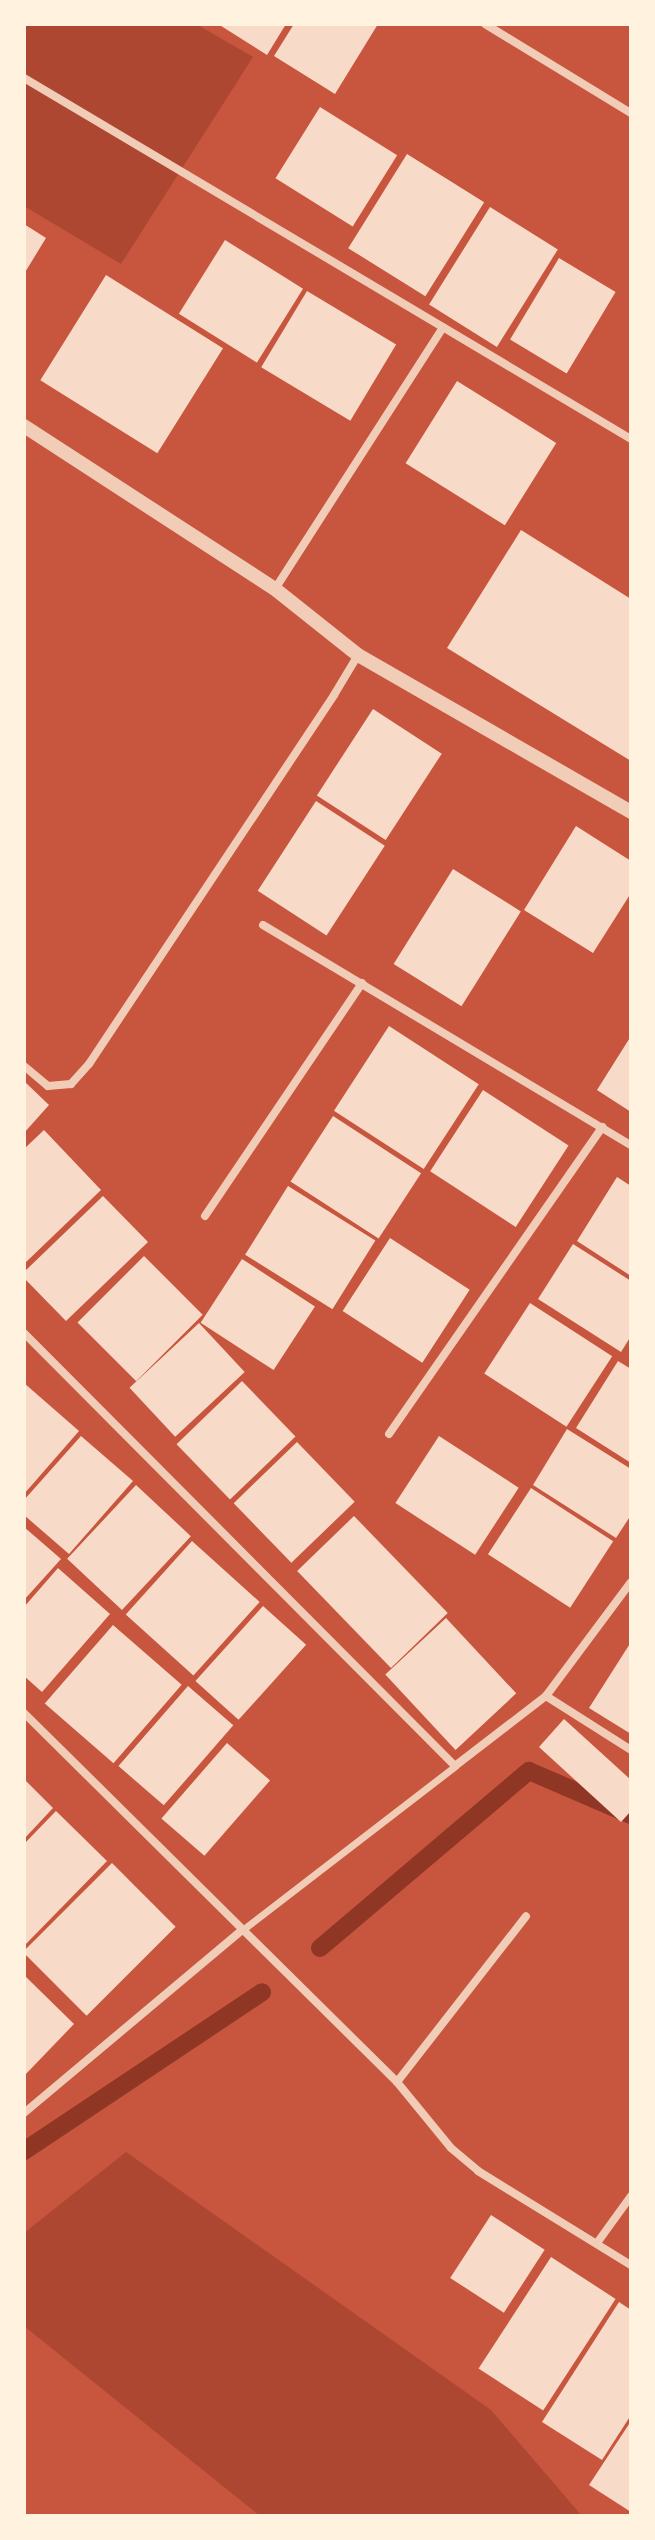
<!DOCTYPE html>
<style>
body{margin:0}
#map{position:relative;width:655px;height:2540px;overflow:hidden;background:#c8553d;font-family:Karla,sans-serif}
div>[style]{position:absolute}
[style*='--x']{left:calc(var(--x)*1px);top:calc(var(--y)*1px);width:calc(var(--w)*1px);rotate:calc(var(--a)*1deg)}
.green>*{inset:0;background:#ae4732}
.stream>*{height:18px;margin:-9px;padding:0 9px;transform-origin:9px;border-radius:9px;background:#8f3625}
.building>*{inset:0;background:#f7dbc8;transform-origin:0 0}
.pedestrian>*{height:7px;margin:-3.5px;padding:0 3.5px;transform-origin:3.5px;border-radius:3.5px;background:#f1ccb7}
.minor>*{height:8px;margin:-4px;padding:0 4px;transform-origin:4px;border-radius:4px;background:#f1ccb7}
.tertiary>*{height:14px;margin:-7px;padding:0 7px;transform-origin:7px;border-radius:7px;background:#f1ccb7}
span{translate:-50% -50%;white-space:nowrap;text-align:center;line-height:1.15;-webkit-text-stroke:6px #fff3e0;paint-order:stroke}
.frame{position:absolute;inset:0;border:26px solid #fff3e0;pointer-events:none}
</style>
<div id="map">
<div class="green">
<div style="clip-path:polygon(24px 24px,196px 24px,253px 57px,121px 264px,24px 206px)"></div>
<div style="clip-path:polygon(126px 2152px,491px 2410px,582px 2516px,260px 2516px,24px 2326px,24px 2233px)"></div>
</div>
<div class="stream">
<div style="--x:320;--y:1948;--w:274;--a:-40.3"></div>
<div style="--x:529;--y:1771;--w:111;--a:23.3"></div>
<div style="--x:24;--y:2151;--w:286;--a:-33.7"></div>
</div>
<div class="building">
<div style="clip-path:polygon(218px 24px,286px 24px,267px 55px)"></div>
<div style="clip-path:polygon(294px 24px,378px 24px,335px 94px,274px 56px)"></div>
<div style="left:320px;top:107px;width:91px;height:84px;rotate:32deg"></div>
<div style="left:407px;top:154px;width:91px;height:111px;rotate:32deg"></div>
<div style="left:490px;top:207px;width:80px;height:115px;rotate:32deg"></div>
<div style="clip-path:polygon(24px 224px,46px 238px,24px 274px)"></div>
<div style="left:225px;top:240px;width:92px;height:87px;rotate:32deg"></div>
<div style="left:559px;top:258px;width:66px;height:95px;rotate:31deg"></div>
<div style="left:106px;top:275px;width:138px;height:124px;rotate:32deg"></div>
<div style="left:307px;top:291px;width:104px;height:89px;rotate:31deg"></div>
<div style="left:457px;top:381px;width:117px;height:97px;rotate:32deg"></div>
<div style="clip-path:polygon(521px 530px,631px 599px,631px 761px,447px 648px)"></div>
<div style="left:373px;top:709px;width:82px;height:103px;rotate:33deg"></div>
<div style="left:316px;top:801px;width:82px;height:107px;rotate:33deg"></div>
<div style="clip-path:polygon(576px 826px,631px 861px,631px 893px,593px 953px,524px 910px)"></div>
<div style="left:453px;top:869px;width:80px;height:112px;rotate:32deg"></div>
<div style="left:389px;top:1026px;width:107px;height:101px;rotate:33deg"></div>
<div style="clip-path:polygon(631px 1036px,631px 1112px,597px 1090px)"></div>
<div style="clip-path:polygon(24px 1081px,49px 1105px,24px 1133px)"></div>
<div style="left:483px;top:1090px;width:102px;height:97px;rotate:33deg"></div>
<div style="left:333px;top:1116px;width:105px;height:78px;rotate:33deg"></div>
<div style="clip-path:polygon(44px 1130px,101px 1190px,24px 1264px,24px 1149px)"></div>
<div style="clip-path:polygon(617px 1177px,631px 1186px,631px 1276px,577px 1241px)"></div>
<div style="left:288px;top:1186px;width:103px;height:81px;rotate:32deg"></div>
<div style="clip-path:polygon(103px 1196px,148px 1242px,66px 1321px,24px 1278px,24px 1272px)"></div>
<div style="left:390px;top:1238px;width:95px;height:87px;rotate:33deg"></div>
<div style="clip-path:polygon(573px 1244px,631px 1281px,631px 1336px,621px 1352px,538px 1299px)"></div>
<div style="left:144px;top:1256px;width:83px;height:94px;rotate:45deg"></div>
<div style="left:242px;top:1259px;width:87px;height:76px;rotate:33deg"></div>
<div style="left:530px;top:1303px;width:98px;height:84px;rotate:33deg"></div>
<div style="left:199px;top:1323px;width:67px;height:95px;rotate:47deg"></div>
<div style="clip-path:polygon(618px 1361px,631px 1369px,631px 1463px,576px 1428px)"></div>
<div style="left:242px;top:1381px;width:77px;height:91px;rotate:46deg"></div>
<div style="clip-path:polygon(24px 1383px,79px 1431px,24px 1494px)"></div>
<div style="clip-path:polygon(567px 1429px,631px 1469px,631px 1515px,616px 1538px,533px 1485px)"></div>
<div style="clip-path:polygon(81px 1436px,133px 1481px,69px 1554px,24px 1515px,24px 1500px)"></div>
<div style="left:439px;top:1436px;width:95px;height:80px;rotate:33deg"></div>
<div style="left:297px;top:1442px;width:83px;height:88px;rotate:46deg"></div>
<div style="left:136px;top:1485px;width:75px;height:101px;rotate:43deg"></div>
<div style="left:531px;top:1488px;width:98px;height:79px;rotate:33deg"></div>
<div style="left:354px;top:1516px;width:135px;height:79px;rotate:46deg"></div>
<div style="clip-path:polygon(24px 1527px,61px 1559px,24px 1600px)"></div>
<div style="left:192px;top:1541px;width:91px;height:99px;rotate:42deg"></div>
<div style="clip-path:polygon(58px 1568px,110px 1614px,42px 1692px,24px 1676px,24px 1607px)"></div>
<div style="left:263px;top:1606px;width:58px;height:101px;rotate:42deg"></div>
<div style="left:446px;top:1618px;width:103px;height:83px;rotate:47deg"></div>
<div style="left:113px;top:1625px;width:91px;height:104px;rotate:41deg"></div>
<div style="clip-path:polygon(631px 1642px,631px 1734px,589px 1708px)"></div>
<div style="left:188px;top:1686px;width:60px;height:106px;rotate:41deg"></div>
<div style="clip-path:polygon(564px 1719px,631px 1780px,631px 1811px,621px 1822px,539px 1747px)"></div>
<div style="left:227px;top:1743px;width:57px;height:100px;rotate:41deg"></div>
<div style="clip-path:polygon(24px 1779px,53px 1808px,24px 1839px)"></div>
<div style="clip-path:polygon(56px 1811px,107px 1861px,24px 1946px,24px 1844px)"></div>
<div style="left:112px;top:1863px;width:90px;height:126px;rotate:45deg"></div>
<div style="clip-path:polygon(24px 1975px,74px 2024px,24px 2076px)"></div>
<div style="left:491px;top:2215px;width:64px;height:75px;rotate:33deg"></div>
<div style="left:551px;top:2257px;width:77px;height:133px;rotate:33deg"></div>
<div style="clip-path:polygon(619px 2302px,631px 2310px,631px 2415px,602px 2460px,542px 2422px)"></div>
<div style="clip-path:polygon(631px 2421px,631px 2512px,589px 2485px)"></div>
</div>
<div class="pedestrian">
<div style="--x:241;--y:1931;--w:270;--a:-37.6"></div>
</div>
<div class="minor">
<div style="--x:485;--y:24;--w:171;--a:31.4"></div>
<div style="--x:24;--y:78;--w:706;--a:30.74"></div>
<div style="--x:275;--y:589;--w:311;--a:-57.3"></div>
<div style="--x:263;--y:925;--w:429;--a:30.9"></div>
<div style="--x:24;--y:1066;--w:31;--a:40"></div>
<div style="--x:48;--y:1086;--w:23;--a:-5"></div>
<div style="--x:71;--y:1084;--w:27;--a:-48"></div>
<div style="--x:89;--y:1064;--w:443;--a:-56.4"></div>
<div style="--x:334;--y:695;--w:47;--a:-59"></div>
<div style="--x:205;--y:1216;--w:281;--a:-56"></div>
<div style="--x:24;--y:1333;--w:611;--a:45.13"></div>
<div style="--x:455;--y:1766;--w:115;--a:-37.6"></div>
<div style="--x:546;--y:1696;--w:142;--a:-53.3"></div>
<div style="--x:389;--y:1434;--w:374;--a:-55.2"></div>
<div style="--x:546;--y:1696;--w:101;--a:32.4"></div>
<div style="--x:24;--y:1713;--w:525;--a:44.69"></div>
<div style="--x:397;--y:2082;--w:85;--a:50.7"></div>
<div style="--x:451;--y:2148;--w:35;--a:40"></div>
<div style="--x:478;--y:2171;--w:180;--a:31.6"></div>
<div style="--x:397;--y:2082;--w:210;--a:-52.1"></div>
<div style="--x:24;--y:2113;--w:283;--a:-40"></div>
<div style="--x:597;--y:2243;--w:58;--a:-54.1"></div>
</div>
<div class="tertiary">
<div style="--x:24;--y:426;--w:299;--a:33"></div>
<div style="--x:275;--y:589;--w:106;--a:38.5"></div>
<div style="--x:358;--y:655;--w:315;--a:29.9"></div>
</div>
<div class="frame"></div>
</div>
